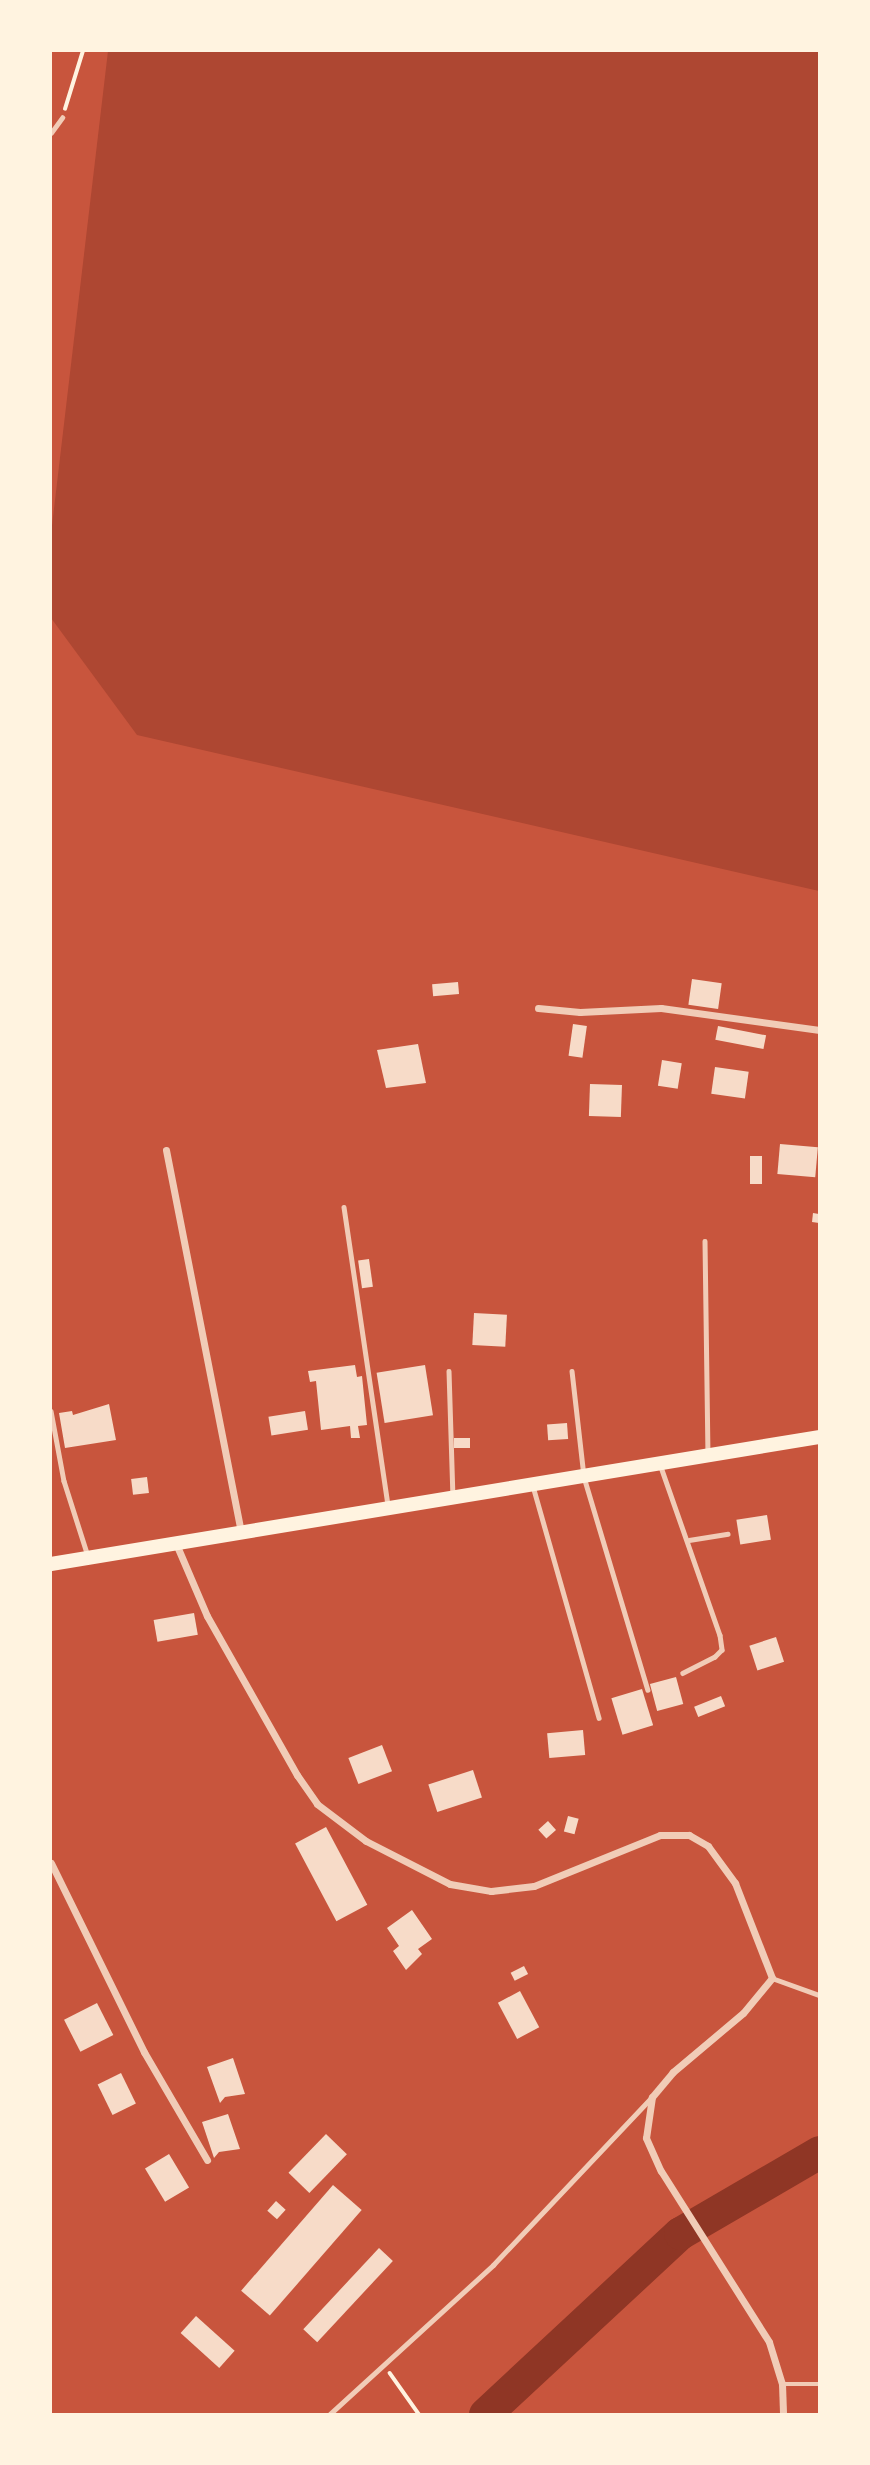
<!DOCTYPE html>
<style>
body{margin:0}
#map{position:relative;width:870px;height:2465px;overflow:hidden;background:#c8553d;font-family:Inter,sans-serif}
div>[style]{position:absolute}
[style*='--x']{left:calc(var(--x)*1px);top:calc(var(--y)*1px);width:calc(var(--w)*1px);rotate:calc(var(--a)*1deg)}
.green>*{inset:0;background:#ae4732}
.river>*{height:33px;margin:-16.5px;padding:0 16.5px;transform-origin:16.5px;border-radius:16.5px;background:#8f3625}
.building>*{inset:0;background:#f7dbc8;transform-origin:0 0}
.path>*{height:3.5px;margin:-1.75px;padding:0 1.75px;transform-origin:1.75px;border-radius:1.75px;background:#fff3e0}
.service>*{height:4.5px;margin:-2.25px;padding:0 2.25px;transform-origin:2.25px;border-radius:2.25px;background:#f1ccb7}
.minor>*{height:7px;margin:-3.5px;padding:0 3.5px;transform-origin:3.5px;border-radius:3.5px;background:#f1ccb7}
.primary>*{height:14px;margin:-7px;padding:0 7px;transform-origin:7px;border-radius:7px;background:#fff3e0}
span{translate:-50% -50%;white-space:nowrap;text-align:center;line-height:1.15;-webkit-text-stroke:6px #fff3e0;paint-order:stroke}
.frame{position:absolute;inset:0;border:52px solid #fff3e0;pointer-events:none}
</style>
<div id="map">
<div class="green">
<div style="clip-path:polygon(108px 51px,819px 51px,819px 891px,137px 735px,51px 618px,51px 534px)"></div>
</div>
<div class="river">
<div style="--x:485;--y:2414;--w:266;--a:-42.9"></div>
<div style="--x:680;--y:2233;--w:161;--a:-30.2"></div>
</div>
<div class="building">
<div style="left:692px;top:979px;width:30px;height:26px;rotate:8deg"></div>
<div style="left:458px;top:982px;width:12px;height:26px;rotate:85deg"></div>
<div style="left:573px;top:1024px;width:14px;height:32px;rotate:8deg"></div>
<div style="left:718px;top:1026px;width:49px;height:14px;rotate:11deg"></div>
<div style="clip-path:polygon(418px 1044px,426px 1083px,386px 1088px,377px 1050px)"></div>
<div style="left:662px;top:1060px;width:20px;height:26px;rotate:9deg"></div>
<div style="left:715px;top:1067px;width:34px;height:27px;rotate:8deg"></div>
<div style="left:590px;top:1084px;width:32px;height:32px;rotate:2deg"></div>
<div style="left:780px;top:1144px;width:38px;height:30px;rotate:5deg"></div>
<div style="left:750px;top:1156px;width:12px;height:28px"></div>
<div style="clip-path:polygon(813px 1213px,819px 1214px,819px 1223px,812px 1222px)"></div>
<div style="left:369px;top:1259px;width:28px;height:11px;rotate:82deg"></div>
<div style="left:474px;top:1313px;width:33px;height:32px;rotate:3deg"></div>
<div style="clip-path:polygon(355px 1365px,357px 1377px,362px 1376px,367px 1425px,358px 1426px,360px 1438px,351px 1438px,350px 1426px,321px 1430px,316px 1381px,310px 1382px,308px 1371px)"></div>
<div style="left:425px;top:1365px;width:51px;height:49px;rotate:81deg"></div>
<div style="clip-path:polygon(109px 1404px,116px 1440px,65px 1448px,59px 1413px,72px 1411px,73px 1415px)"></div>
<div style="left:305px;top:1411px;width:19px;height:37px;rotate:81deg"></div>
<div style="left:567px;top:1423px;width:16px;height:20px;rotate:86deg"></div>
<div style="left:470px;top:1438px;width:10px;height:16px;rotate:90deg"></div>
<div style="left:147px;top:1477px;width:16px;height:16px;rotate:83deg"></div>
<div style="left:767px;top:1515px;width:25px;height:31px;rotate:81deg"></div>
<div style="left:194px;top:1613px;width:22px;height:41px;rotate:80deg"></div>
<div style="left:776px;top:1637px;width:26px;height:28px;rotate:72deg"></div>
<div style="left:676px;top:1677px;width:28px;height:27px;rotate:75deg"></div>
<div style="left:642px;top:1689px;width:38px;height:32px;rotate:73deg"></div>
<div style="left:721px;top:1696px;width:11px;height:29px;rotate:68deg"></div>
<div style="left:583px;top:1730px;width:25px;height:36px;rotate:85deg"></div>
<div style="left:382px;top:1745px;width:28px;height:36px;rotate:69deg"></div>
<div style="left:473px;top:1770px;width:29px;height:47px;rotate:72deg"></div>
<div style="left:568px;top:1816px;width:11px;height:16px;rotate:15deg"></div>
<div style="left:548px;top:1821px;width:12px;height:13px;rotate:48deg"></div>
<div style="left:326px;top:1827px;width:88px;height:35px;rotate:62deg"></div>
<div style="clip-path:polygon(412px 1910px,432px 1939px,418px 1949px,422px 1954px,406px 1970px,393px 1951px,399px 1946px,387px 1928px)"></div>
<div style="left:524px;top:1966px;width:9px;height:15px;rotate:63deg"></div>
<div style="left:520px;top:1991px;width:41px;height:25px;rotate:62deg"></div>
<div style="left:97px;top:2003px;width:36px;height:37px;rotate:63deg"></div>
<div style="clip-path:polygon(233px 2058px,245px 2094px,225px 2097px,220px 2103px,207px 2067px)"></div>
<div style="left:121px;top:2073px;width:34px;height:26px;rotate:64deg"></div>
<div style="clip-path:polygon(228px 2114px,240px 2149px,219px 2152px,214px 2158px,202px 2122px)"></div>
<div style="left:326px;top:2134px;width:29px;height:54px;rotate:44deg"></div>
<div style="left:169px;top:2154px;width:39px;height:28px;rotate:59deg"></div>
<div style="left:333px;top:2185px;width:38px;height:140px;rotate:41deg"></div>
<div style="left:276px;top:2201px;width:13px;height:13px;rotate:42deg"></div>
<div style="left:379px;top:2248px;width:19px;height:111px;rotate:43deg"></div>
<div style="left:196px;top:2316px;width:52px;height:23px;rotate:42deg"></div>
</div>
<div class="path">
<div style="--x:65;--y:109;--w:61;--a:-72.8"></div>
<div style="--x:390;--y:2373;--w:50;--a:54.7"></div>
</div>
<div class="service">
<div style="--x:51;--y:133;--w:19;--a:-54"></div>
<div style="--x:344;--y:1207;--w:301;--a:81.6"></div>
<div style="--x:705;--y:1241;--w:213;--a:89.2"></div>
<div style="--x:449;--y:1371;--w:124;--a:88.2"></div>
<div style="--x:572;--y:1371;--w:107;--a:83.5"></div>
<div style="--x:584;--y:1477;--w:222;--a:73.3"></div>
<div style="--x:51;--y:1411;--w:71;--a:79.5"></div>
<div style="--x:64;--y:1481;--w:79;--a:72.3"></div>
<div style="--x:660;--y:1464;--w:181;--a:70.7"></div>
<div style="--x:720;--y:1635;--w:15;--a:82"></div>
<div style="--x:722;--y:1650;--w:10;--a:135"></div>
<div style="--x:715;--y:1657;--w:36;--a:153"></div>
<div style="--x:533;--y:1486;--w:241;--a:74.1"></div>
<div style="--x:689;--y:1540;--w:39;--a:-9"></div>
<div style="--x:772;--y:1978;--w:50;--a:19.9"></div>
<div style="--x:782;--y:2384;--w:37;--a:0"></div>
<div style="--x:330;--y:2414;--w:221;--a:-42.4"></div>
<div style="--x:493;--y:2265;--w:230;--a:-46.6"></div>
</div>
<div class="minor">
<div style="--x:538;--y:1008;--w:42;--a:5.4"></div>
<div style="--x:580;--y:1012;--w:81;--a:-2.8"></div>
<div style="--x:661;--y:1008;--w:160;--a:7.9"></div>
<div style="--x:166;--y:1150;--w:391;--a:78.9"></div>
<div style="--x:177;--y:1546;--w:76;--a:66.8"></div>
<div style="--x:207;--y:1616;--w:183;--a:60.5"></div>
<div style="--x:297;--y:1775;--w:35;--a:55"></div>
<div style="--x:317;--y:1804;--w:61;--a:37.1"></div>
<div style="--x:366;--y:1841;--w:94;--a:27.1"></div>
<div style="--x:450;--y:1884;--w:42;--a:9.7"></div>
<div style="--x:491;--y:1891;--w:43;--a:-6.6"></div>
<div style="--x:534;--y:1886;--w:136;--a:-22"></div>
<div style="--x:660;--y:1835;--w:29;--a:0"></div>
<div style="--x:689;--y:1835;--w:22;--a:30"></div>
<div style="--x:708;--y:1846;--w:46;--a:53.9"></div>
<div style="--x:735;--y:1883;--w:102;--a:68.7"></div>
<div style="--x:772;--y:1978;--w:45;--a:129.6"></div>
<div style="--x:743;--y:2013;--w:92;--a:139.9"></div>
<div style="--x:673;--y:2072;--w:33;--a:130"></div>
<div style="--x:652;--y:2097;--w:41;--a:98.3"></div>
<div style="--x:646;--y:2138;--w:36;--a:66"></div>
<div style="--x:661;--y:2171;--w:202;--a:57.7"></div>
<div style="--x:769;--y:2342;--w:44;--a:72.8"></div>
<div style="--x:782;--y:2384;--w:30;--a:88"></div>
<div style="--x:51;--y:1863;--w:211;--a:63.8"></div>
<div style="--x:144;--y:2052;--w:125;--a:59.7"></div>
</div>
<div class="primary">
<div style="--x:51;--y:1564;--w:778;--a:-9.39"></div>
</div>
<div class="frame"></div>
</div>
